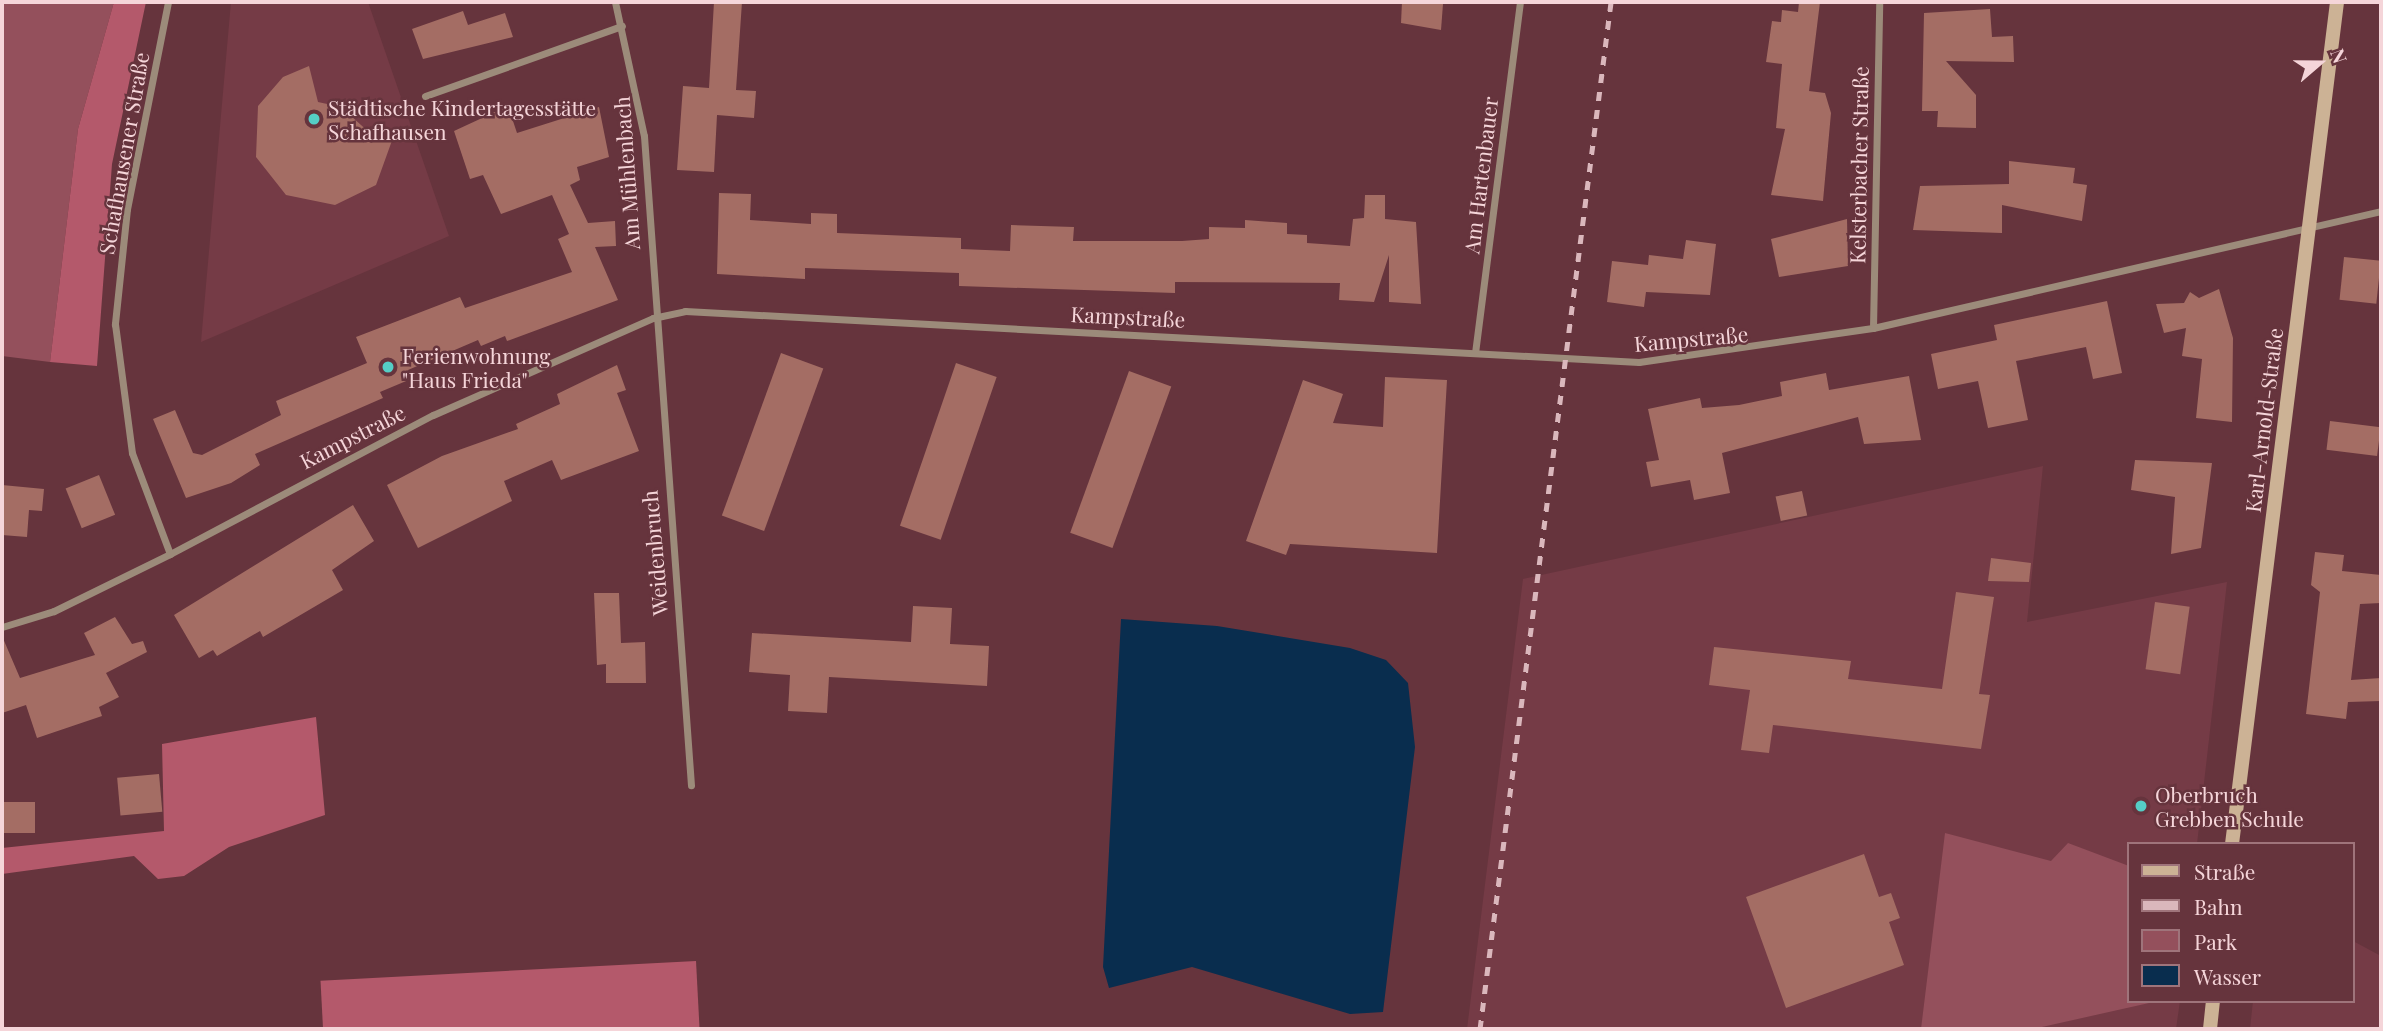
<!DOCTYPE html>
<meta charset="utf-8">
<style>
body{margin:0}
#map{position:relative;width:2383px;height:1031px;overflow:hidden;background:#66343d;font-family:"Playfair Display",serif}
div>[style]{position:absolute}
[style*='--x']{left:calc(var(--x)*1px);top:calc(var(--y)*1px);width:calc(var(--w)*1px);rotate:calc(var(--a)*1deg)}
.built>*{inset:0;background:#753b46}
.green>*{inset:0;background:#94505c}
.forest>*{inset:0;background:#b4596b;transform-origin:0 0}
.water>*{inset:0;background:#092d4e}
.building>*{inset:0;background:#a46d64;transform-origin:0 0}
.minor>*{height:7px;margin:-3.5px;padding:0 3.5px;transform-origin:3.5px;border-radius:3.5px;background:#9c8b7a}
.secondary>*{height:14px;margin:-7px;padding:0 7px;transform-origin:7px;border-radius:7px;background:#ccb295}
.rail>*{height:5px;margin-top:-2.5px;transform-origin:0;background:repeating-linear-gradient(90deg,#dab7bc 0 9px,transparent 0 18px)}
.dots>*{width:19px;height:19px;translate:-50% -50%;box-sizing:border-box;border:4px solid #66343d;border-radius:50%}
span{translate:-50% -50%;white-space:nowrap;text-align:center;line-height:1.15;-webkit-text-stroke:5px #66343d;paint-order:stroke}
.poi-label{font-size:21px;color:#f5d5d9}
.left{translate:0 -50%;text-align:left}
.street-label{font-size:21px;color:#f5d5d9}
.frame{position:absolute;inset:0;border:4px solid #f5d5d9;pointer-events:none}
.legend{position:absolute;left:2127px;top:842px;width:228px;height:161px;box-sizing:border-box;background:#66343d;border:2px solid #9f747b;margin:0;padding:9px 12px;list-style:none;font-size:21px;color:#f5d5d9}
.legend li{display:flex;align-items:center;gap:14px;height:35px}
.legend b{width:35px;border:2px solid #9f747b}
.north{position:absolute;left:2285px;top:28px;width:70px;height:70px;-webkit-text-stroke:5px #66343d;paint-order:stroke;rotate:70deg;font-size:19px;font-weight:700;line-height:28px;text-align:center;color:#f5d5d9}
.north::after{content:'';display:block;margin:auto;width:24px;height:32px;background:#f5d5d9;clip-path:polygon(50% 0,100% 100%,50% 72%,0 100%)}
</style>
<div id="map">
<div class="built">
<div style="clip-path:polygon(231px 2px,368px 2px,449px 236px,201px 342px)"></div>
<div style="clip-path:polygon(2043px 466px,2027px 622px,2227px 582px,2197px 844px,2129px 844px,2129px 1001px,2180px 1001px,2176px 1029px,1467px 1029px,1523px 579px)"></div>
<div style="clip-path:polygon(2353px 941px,2381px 956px,2381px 1029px,2250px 1029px,2253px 1001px,2353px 1001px)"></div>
</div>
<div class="green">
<div style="clip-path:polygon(2px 2px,114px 2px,78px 129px,50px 362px,2px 356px)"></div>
<div style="clip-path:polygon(1945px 833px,2051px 861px,2068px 843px,2129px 866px,2129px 1001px,2158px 1001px,2033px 1029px,1921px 1029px)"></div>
</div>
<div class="forest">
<div style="clip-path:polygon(114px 2px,146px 2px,112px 164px,97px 366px,50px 362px,78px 129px)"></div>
<div style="clip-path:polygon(316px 717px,325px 815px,229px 847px,184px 876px,158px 879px,134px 856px,2px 874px,2px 848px,164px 831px,162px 744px)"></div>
<div style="left:696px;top:961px;width:68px;height:376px;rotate:87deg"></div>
</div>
<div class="water">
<div style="clip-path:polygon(1121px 619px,1217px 626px,1350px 648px,1386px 660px,1408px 683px,1415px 747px,1383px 1012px,1350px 1014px,1192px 967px,1109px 988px,1103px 967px)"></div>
</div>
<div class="building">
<div style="clip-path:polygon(714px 2px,742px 2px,736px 90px,756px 91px,754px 118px,717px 115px,714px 172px,677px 170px,683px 86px,709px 88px)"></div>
<div style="clip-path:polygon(1402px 2px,1443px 4px,1441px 30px,1401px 23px)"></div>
<div style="clip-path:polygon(1799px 2px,1820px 2px,1809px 91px,1825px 93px,1831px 113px,1823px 201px,1771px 195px,1785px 129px,1776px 128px,1782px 64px,1766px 62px,1772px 21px,1781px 22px,1782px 10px,1798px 12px)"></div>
<div style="clip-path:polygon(1990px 9px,1992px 37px,2013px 36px,2014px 62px,1946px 61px,1976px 95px,1976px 128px,1937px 127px,1938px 111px,1922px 111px,1924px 13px)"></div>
<div style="clip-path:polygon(463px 11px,468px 25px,505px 13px,513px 37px,423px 59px,412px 29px)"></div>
<div style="clip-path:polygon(309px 66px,318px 102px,341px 107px,371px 134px,394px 135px,376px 185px,335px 205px,286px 195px,256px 157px,258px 106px,283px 77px)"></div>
<div style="clip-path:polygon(508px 106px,517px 133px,599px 107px,609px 157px,577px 167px,580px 180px,570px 185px,588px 223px,615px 221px,616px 246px,595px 247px,618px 300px,507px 341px,505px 336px,481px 346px,478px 340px,408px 370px,411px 379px,380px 392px,383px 398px,255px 454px,260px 465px,231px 483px,186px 498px,153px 419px,175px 410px,193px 453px,202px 455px,281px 415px,276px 401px,367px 363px,356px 337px,460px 297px,465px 308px,572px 272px,558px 239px,569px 234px,552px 195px,501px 214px,483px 175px,470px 179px,454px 131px)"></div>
<div style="clip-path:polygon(2009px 161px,2075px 168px,2073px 183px,2087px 185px,2082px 221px,2002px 205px,2002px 233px,1913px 230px,1920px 186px,2009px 184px)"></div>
<div style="clip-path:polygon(719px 193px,751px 194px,750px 220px,811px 224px,811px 213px,837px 214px,837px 233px,961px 238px,961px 249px,1010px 251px,1011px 225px,1074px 227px,1073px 241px,1182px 241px,1209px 239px,1209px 227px,1245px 228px,1245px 220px,1287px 223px,1287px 234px,1307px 235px,1307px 243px,1350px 246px,1353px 219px,1364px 218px,1365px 195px,1385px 195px,1385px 219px,1416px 222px,1421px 304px,1389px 302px,1389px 255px,1374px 302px,1339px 300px,1340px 283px,1175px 282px,1175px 293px,959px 286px,959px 273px,805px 268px,805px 279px,717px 274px)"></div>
<div style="clip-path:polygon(1847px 219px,1848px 266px,1779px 277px,1771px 239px)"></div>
<div style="clip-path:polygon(1686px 240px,1716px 244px,1710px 295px,1646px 292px,1644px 307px,1607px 302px,1612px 261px,1648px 265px,1649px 255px,1683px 259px)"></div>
<div style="left:2344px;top:257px;width:37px;height:43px;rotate:6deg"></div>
<div style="clip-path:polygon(2219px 289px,2233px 338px,2232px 422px,2196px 418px,2202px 359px,2182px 356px,2186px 328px,2164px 333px,2156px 304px,2184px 303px,2190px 292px,2199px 298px)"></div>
<div style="clip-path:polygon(2107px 301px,2122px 373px,2093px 379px,2086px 347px,2016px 361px,2028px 420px,1988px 428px,1978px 381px,1938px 389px,1931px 354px,1997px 340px,1994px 325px)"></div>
<div style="left:781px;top:353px;width:45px;height:173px;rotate:20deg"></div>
<div style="left:956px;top:363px;width:43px;height:172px;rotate:19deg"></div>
<div style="clip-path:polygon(617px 365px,626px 390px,617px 393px,639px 451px,561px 480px,552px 460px,504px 481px,512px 501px,418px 548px,387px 485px,442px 456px,518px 429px,516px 424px,560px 404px,557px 394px)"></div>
<div style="left:1129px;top:371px;width:45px;height:172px;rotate:20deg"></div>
<div style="clip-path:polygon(1826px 373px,1829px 390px,1909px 376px,1921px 440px,1864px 444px,1858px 417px,1722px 453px,1730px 493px,1694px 500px,1690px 480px,1651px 487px,1646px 462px,1659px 460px,1648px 409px,1700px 398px,1702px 408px,1739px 405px,1782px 396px,1780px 382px)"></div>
<div style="clip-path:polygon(1385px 377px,1447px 380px,1437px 553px,1290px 544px,1286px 555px,1246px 541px,1303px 380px,1343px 394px,1333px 423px,1383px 427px)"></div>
<div style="left:2330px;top:421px;width:51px;height:29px;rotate:7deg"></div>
<div style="clip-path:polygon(2135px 460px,2212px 463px,2201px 548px,2171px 554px,2175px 497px,2131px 490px)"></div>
<div style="left:99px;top:475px;width:43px;height:36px;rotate:68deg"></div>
<div style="clip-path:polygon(2px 485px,44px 489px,42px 511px,29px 510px,27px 537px,2px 535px)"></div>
<div style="left:1802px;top:491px;width:25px;height:27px;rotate:78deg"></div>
<div style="clip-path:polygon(353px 505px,374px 541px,332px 570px,343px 590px,263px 637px,260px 631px,217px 656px,213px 650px,199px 658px,174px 615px)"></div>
<div style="clip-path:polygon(2315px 552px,2344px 555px,2342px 571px,2381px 575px,2381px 603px,2360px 604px,2351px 680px,2381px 678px,2381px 701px,2348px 702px,2346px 719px,2306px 714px,2320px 592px,2311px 585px)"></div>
<div style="clip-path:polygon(1991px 558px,2031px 563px,2029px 582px,1988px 581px)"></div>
<div style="clip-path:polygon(1956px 592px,1994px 597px,1979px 694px,1990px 695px,1981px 749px,1773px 725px,1769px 753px,1741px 750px,1750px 690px,1709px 685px,1714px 647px,1851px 661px,1848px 679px,1942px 689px)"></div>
<div style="clip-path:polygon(594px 593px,619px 593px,621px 643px,645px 642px,646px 683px,606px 683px,606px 664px,597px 665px)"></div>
<div style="left:2155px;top:602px;width:35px;height:68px;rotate:8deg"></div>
<div style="clip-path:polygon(913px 606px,952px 608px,950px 644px,989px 646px,987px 686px,829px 677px,827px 713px,788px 711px,790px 675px,749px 672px,752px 633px,911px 642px)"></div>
<div style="clip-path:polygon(115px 617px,132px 644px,143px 641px,147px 652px,106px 673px,119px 697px,99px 707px,102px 716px,37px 738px,26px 705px,2px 713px,2px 636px,20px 678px,95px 655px,84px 633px)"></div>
<div style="left:159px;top:774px;width:38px;height:42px;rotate:85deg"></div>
<div style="left:2px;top:802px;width:33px;height:31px"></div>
<div style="clip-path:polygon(1864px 854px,1879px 897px,1891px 893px,1900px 918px,1889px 922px,1904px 965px,1786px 1008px,1746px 897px)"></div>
</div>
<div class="minor">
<div style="--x:168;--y:2;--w:211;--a:101.2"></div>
<div style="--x:127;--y:209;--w:116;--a:96"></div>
<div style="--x:115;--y:324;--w:130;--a:82.5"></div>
<div style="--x:132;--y:453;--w:108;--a:69.4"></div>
<div style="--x:615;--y:2;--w:137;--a:77.8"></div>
<div style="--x:644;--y:136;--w:651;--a:85.86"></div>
<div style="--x:425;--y:96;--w:209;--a:-19.6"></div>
<div style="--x:1873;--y:328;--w:326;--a:-88.9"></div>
<div style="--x:1475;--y:353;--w:354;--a:-82.7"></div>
<div style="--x:2;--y:627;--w:54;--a:-17.1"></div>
<div style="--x:54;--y:611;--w:129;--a:-26.2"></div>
<div style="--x:170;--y:554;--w:297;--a:-27.9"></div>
<div style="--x:433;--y:415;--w:240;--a:-23.8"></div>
<div style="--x:653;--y:318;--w:33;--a:-12"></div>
<div style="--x:685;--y:311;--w:955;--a:3.06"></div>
<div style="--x:1639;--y:362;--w:236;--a:-8.3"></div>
<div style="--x:1873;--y:328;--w:521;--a:-12.97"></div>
</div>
<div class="secondary">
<div style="--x:2232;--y:844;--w:849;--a:-82.89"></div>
<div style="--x:2210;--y:1029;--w:28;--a:-84"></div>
</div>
<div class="rail">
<div style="--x:1480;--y:1029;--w:1035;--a:-82.73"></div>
</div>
<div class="dots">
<div style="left:314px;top:119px;background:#55cec6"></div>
<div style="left:388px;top:367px;background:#55cec6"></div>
<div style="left:2141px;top:806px;background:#55cec6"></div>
</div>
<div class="poi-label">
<span class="left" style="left:328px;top:119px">Städtische Kindertagesstätte<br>Schafhausen</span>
<span class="left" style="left:402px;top:367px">Ferienwohnung<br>"Haus Frieda"</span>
<span class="left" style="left:2155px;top:806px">Oberbruch<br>Grebben Schule</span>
</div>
<div class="street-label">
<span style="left:123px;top:153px;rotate:-80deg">Schafhausener Straße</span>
<span style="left:1858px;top:165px;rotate:-89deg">Kelsterbacher Straße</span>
<span style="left:626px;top:173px;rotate:-94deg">Am Mühlenbach</span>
<span style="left:1480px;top:175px;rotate:-83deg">Am Hartenbauer</span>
<span style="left:1128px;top:316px;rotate:3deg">Kampstraße</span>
<span style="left:1691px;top:338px;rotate:-5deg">Kampstraße</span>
<span style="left:2263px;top:420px;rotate:-83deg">Karl-Arnold-Straße</span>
<span style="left:352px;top:436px;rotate:-27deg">Kampstraße</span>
<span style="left:654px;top:553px;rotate:-95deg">Weidenbruch</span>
</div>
<div class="frame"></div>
<ul class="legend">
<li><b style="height:9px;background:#ccb295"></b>Straße</li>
<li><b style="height:9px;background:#dab7bc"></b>Bahn</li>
<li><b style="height:19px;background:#94505c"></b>Park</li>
<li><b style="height:19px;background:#092d4e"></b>Wasser</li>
</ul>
<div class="north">N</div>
</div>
